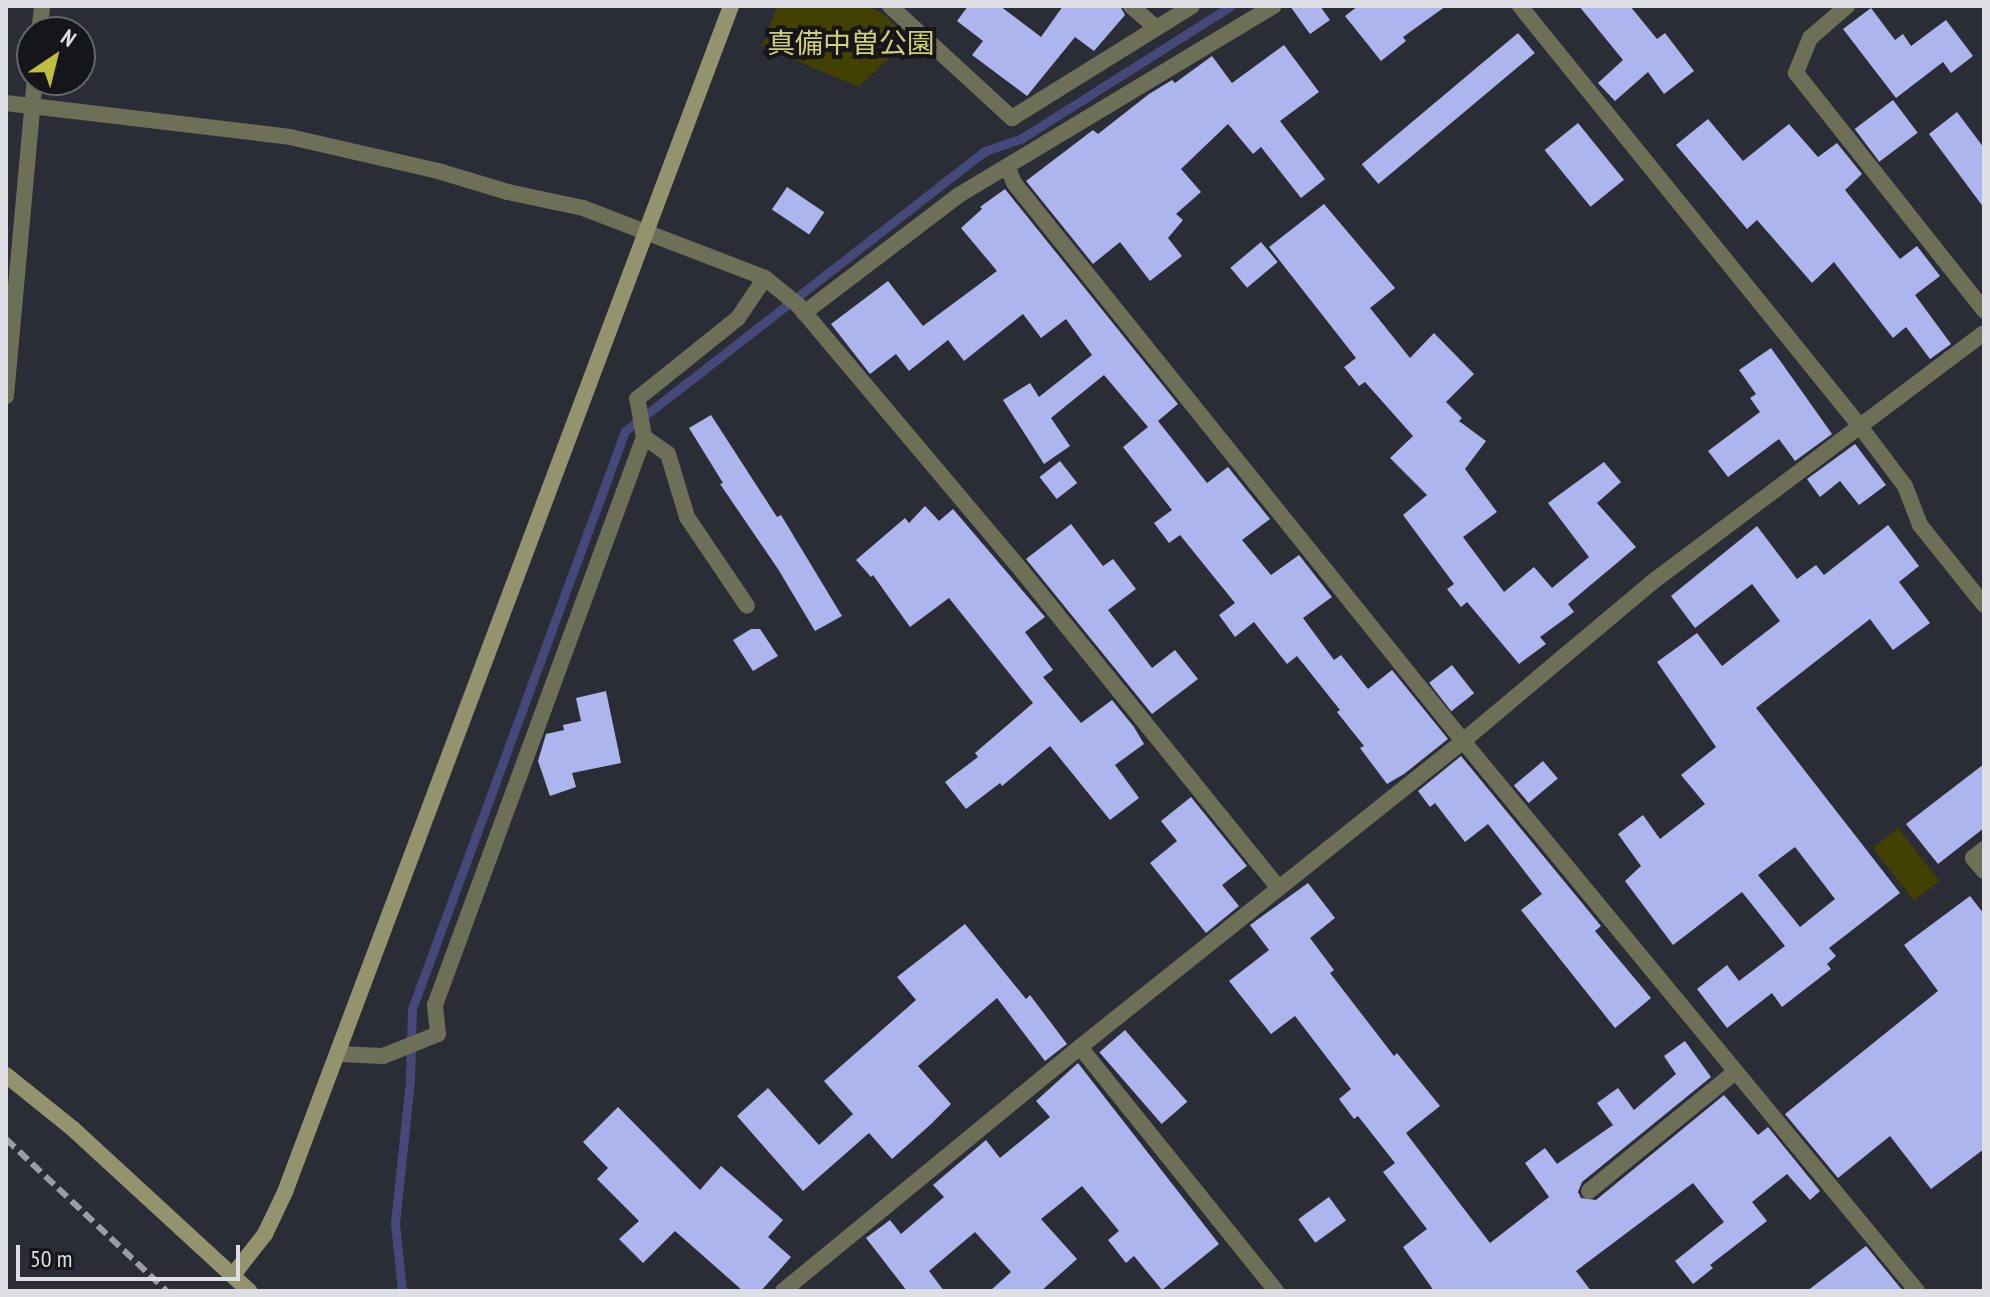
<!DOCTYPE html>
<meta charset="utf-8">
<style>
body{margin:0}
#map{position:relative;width:1990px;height:1297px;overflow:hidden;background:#2b2d36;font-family:"PT Sans Narrow","Noto Sans JP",sans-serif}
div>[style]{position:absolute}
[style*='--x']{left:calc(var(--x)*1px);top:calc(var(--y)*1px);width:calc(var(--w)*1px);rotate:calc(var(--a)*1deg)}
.green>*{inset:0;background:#424101;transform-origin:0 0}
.stream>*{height:9px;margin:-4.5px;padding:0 4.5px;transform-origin:4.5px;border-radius:4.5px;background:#44497a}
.building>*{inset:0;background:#acb5ed;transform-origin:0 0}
.street>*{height:16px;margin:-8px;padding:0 8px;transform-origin:8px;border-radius:8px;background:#6e6f57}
.secondary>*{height:16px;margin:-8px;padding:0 8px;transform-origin:8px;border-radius:8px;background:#93946d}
.rail>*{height:6px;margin-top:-3px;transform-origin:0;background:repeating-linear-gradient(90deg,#9b9da4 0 12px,transparent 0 18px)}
span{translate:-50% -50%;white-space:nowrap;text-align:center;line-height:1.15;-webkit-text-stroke:8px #15151a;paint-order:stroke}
.park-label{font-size:28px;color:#cfcf78}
.frame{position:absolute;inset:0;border:8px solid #dddfe5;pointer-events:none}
.north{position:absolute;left:16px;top:16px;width:80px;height:80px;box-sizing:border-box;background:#15151a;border:2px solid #65666b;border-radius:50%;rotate:35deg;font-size:22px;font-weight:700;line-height:32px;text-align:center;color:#dddfe5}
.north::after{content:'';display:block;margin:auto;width:28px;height:36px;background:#c0be41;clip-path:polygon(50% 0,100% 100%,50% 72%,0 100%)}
.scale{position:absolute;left:16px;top:1245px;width:224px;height:36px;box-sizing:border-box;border:4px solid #dddfe5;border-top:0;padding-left:10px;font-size:24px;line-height:28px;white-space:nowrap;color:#dddfe5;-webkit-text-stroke:6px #15151a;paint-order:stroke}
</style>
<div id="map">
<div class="green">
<div style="clip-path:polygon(777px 6px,866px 6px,882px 13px,909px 38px,859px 87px,762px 46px)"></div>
<div style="left:1898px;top:828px;width:67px;height:32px;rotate:52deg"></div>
</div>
<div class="stream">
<div style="--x:402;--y:1291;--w:68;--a:-95.9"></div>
<div style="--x:395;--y:1223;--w:144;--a:-84"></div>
<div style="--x:410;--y:1080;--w:71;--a:-88.4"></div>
<div style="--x:412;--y:1009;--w:616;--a:-69.77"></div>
<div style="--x:625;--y:431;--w:456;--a:-37.9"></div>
<div style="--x:985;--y:151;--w:39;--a:-19"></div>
<div style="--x:1022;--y:138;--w:247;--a:-32.3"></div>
</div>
<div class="building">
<div style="clip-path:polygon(968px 6px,1000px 6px,1041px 37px,1063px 6px,1120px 6px,1125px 15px,1094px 51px,1075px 37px,1027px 96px,972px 55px,983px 41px,957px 21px)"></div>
<div style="clip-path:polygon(1290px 6px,1320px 6px,1330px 20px,1310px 34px)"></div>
<div style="clip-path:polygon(1358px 6px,1446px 6px,1403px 37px,1406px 41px,1381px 61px,1345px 16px)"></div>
<div style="clip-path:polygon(1579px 6px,1630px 6px,1657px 39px,1665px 33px,1694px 71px,1664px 94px,1648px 72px,1615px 101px,1598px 83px,1623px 60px)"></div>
<div style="clip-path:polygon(1871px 8px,1895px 40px,1903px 34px,1911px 46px,1946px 20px,1973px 56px,1951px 73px,1943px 62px,1896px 98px,1843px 29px)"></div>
<div style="left:1518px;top:33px;width:26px;height:204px;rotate:50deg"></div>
<div style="clip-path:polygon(1284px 45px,1319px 92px,1280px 121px,1325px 179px,1301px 198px,1261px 147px,1253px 154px,1228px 124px,1181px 169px,1201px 192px,1176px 214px,1183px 220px,1168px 238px,1182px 256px,1150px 281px,1120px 242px,1093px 264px,1026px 181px,1093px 130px,1098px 134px,1149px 94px,1172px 80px,1175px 83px,1212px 56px,1232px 83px)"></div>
<div style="left:1893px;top:100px;width:41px;height:48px;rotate:53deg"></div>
<div style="clip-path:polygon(1957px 112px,1984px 148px,1984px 208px,1929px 134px)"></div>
<div style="clip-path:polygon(1708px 119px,1743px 161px,1789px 124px,1818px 157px,1837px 143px,1862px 174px,1845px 190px,1900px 259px,1917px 246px,1940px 276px,1915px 295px,1951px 344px,1930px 359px,1906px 327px,1893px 338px,1834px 262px,1812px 283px,1757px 220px,1747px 229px,1676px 145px)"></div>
<div style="left:1578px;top:123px;width:73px;height:43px;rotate:51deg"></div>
<div style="left:787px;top:187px;width:45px;height:27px;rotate:34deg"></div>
<div style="clip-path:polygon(1005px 189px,1178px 404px,1158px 421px,1207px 483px,1228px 467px,1270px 519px,1242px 540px,1271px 575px,1299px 555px,1332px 597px,1303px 618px,1334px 660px,1341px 655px,1368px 689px,1392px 670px,1448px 739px,1404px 774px,1387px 784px,1360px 748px,1364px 746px,1337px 712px,1340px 710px,1297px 656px,1287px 664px,1254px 622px,1235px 637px,1219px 615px,1235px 603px,1180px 535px,1169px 543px,1154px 523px,1172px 510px,1123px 447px,1148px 427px,1104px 375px,1051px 418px,1070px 446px,1044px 464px,1003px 400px,1030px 383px,1039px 397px,1092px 355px,1066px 319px,1041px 338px,1023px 314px,964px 361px,948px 340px,909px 371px,896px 354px,870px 374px,831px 324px,888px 281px,923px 326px,997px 271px,961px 228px,982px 209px,980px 207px)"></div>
<div style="clip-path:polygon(1324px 204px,1395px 288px,1370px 308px,1410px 358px,1434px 333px,1474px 374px,1446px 402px,1462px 418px,1459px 421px,1486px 441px,1465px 469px,1497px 512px,1463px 537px,1504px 592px,1534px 567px,1552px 588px,1589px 557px,1548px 503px,1604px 462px,1621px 482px,1597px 503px,1636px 547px,1568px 604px,1574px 612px,1540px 637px,1546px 644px,1519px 664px,1467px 602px,1461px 607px,1447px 589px,1454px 584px,1403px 515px,1427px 495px,1390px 458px,1413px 436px,1365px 382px,1359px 386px,1344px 367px,1356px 358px,1269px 247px)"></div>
<div style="left:1261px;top:242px;width:26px;height:40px;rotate:50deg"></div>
<div style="clip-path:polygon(1771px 348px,1832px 434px,1795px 461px,1779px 439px,1728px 477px,1708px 451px,1760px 412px,1750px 398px,1756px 394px,1739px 370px)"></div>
<div style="clip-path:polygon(711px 415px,777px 517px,781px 515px,842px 616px,815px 631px,778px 569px,720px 484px,723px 483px,689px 428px)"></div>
<div style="clip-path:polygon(1855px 444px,1886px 485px,1859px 505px,1840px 481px,1820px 497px,1807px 479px)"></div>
<div style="left:1060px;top:461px;width:28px;height:26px;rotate:52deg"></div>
<div style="clip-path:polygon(925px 506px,939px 521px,953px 509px,1045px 617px,1025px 632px,1053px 670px,1043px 677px,1081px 723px,1112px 700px,1134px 727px,1144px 744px,1115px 765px,1139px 798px,1110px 820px,1050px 746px,1002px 786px,1000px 783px,966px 809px,945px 782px,978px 757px,975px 753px,1033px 703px,949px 598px,910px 627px,873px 575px,871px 577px,856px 560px,905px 518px,909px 523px)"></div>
<div style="clip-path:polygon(1071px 524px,1103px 566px,1113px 559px,1136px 589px,1108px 610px,1152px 668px,1175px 650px,1198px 679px,1152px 714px,1026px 559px)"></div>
<div style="clip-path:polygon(evenodd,1888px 525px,1919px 566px,1899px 582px,1930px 623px,1893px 650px,1870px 619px,1756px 708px,1900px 893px,1829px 948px,1836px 956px,1827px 964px,1831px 969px,1782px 1007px,1772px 993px,1727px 1028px,1697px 989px,1727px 965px,1739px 981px,1785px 946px,1742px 892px,1673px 945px,1625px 881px,1641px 866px,1618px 834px,1643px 815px,1660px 839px,1705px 804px,1681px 775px,1716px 747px,1657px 662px,1697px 633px,1722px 666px,1780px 621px,1752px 584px,1695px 628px,1671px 596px,1757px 526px,1797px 579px,1816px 565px,1824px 575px,1888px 525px,1795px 847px,1835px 899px,1800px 927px,1758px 875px,1795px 847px)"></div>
<div style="clip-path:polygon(751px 629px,760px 629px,778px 656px,753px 671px,733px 640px)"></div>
<div style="left:1452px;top:665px;width:36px;height:29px;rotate:52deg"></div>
<div style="clip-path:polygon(606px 691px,621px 763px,572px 773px,576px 787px,550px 796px,538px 761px,546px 734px,564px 730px,563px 725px,581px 721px,576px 698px)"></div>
<div style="clip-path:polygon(1461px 756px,1601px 926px,1595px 931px,1651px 998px,1615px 1028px,1521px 910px,1542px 894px,1488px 824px,1465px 842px,1435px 803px,1430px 807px,1418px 791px)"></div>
<div style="left:1543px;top:761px;width:23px;height:38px;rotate:50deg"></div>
<div style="clip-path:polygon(1984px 764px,1984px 828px,1938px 864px,1906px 824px)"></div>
<div style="clip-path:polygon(1191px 797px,1247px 866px,1222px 885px,1239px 906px,1206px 933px,1150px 863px,1177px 841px,1161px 821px)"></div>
<div style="clip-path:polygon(1308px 883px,1335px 918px,1310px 938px,1334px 970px,1330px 973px,1394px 1056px,1397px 1053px,1440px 1106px,1406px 1133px,1490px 1243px,1549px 1197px,1525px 1163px,1545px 1148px,1557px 1164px,1613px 1125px,1597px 1103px,1618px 1088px,1634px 1110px,1676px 1074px,1664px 1056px,1685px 1041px,1711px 1077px,1582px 1182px,1578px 1192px,1581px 1198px,1596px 1200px,1724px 1095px,1758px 1135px,1768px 1127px,1820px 1191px,1810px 1200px,1787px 1174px,1752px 1202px,1767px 1221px,1710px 1265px,1713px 1268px,1693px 1284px,1675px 1261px,1724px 1222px,1693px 1183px,1576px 1271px,1591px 1291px,1434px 1291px,1403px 1247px,1427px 1229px,1383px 1172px,1395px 1163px,1358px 1116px,1354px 1119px,1339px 1099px,1351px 1089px,1295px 1016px,1271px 1034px,1229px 981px,1269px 950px,1250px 925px)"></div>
<div style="clip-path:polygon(1970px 896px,1984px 914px,1984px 1149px,1931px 1189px,1890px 1136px,1838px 1178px,1785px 1114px,1938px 991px,1904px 945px)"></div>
<div style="clip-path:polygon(965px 924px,1026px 999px,1030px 995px,1067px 1044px,1045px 1061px,997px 998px,918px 1066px,951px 1104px,930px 1125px,892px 1159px,869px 1133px,803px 1191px,737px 1116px,768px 1088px,819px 1145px,853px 1114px,824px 1081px,916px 1000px,897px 977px)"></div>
<div style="left:1125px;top:1030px;width:95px;height:34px;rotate:49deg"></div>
<div style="clip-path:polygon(1078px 1063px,1219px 1244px,1162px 1290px,1134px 1256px,1126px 1263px,1108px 1240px,1119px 1231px,1082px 1186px,1041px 1219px,1077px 1259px,1041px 1291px,990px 1291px,1011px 1272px,975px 1232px,929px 1271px,944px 1291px,907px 1291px,866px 1238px,890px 1220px,901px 1234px,944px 1197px,933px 1185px,986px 1140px,1000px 1158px,1050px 1117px,1036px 1101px)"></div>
<div style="clip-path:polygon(618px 1107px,700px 1190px,721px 1166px,783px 1220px,768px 1237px,791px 1257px,761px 1291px,743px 1291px,675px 1231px,643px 1263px,619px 1239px,639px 1221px,597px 1179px,608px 1168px,583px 1142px)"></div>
<div style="left:1329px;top:1197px;width:29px;height:38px;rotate:54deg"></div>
<div style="clip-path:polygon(1866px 1246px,1903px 1291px,1807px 1291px)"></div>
</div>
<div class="street">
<div style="--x:890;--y:6;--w:166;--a:42.6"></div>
<div style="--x:1012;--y:118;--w:212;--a:-31.9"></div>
<div style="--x:1131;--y:6;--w:33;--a:41"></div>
<div style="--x:1520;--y:6;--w:539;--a:51.02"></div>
<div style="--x:1859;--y:425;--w:76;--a:53"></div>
<div style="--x:1905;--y:486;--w:42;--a:69"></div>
<div style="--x:1920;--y:525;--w:102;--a:51.3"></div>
<div style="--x:1847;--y:6;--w:49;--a:139.1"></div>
<div style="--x:1810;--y:38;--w:38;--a:112"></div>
<div style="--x:1796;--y:73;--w:303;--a:51.6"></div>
<div style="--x:39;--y:32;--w:26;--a:-83"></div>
<div style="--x:6;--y:103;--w:286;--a:6.8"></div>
<div style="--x:290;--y:137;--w:152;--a:12.9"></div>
<div style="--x:438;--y:171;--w:73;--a:16.7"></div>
<div style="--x:508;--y:192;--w:77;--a:12"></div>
<div style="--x:583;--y:208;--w:195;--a:21"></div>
<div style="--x:765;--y:278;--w:43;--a:39.3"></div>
<div style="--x:798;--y:305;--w:348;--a:49.9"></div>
<div style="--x:1022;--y:571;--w:408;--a:51"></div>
<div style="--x:1008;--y:168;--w:16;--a:68"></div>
<div style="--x:1014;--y:183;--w:716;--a:51.18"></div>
<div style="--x:1463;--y:741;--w:713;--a:50.46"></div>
<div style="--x:804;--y:313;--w:195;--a:-37.3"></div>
<div style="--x:959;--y:195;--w:367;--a:-31"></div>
<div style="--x:6;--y:396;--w:317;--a:-84.8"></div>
<div style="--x:644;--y:437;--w:29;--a:35"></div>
<div style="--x:668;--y:454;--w:66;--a:73.2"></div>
<div style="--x:687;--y:517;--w:107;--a:56"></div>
<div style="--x:1984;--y:849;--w:14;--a:141"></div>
<div style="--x:1973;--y:858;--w:17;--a:50"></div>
<div style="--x:1080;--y:1047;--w:313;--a:51.2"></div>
<div style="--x:338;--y:1054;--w:45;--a:2.5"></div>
<div style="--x:383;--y:1056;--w:59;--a:-21.8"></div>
<div style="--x:438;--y:1034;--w:29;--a:-96"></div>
<div style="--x:435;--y:1005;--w:605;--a:-69.8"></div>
<div style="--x:644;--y:437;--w:39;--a:-100"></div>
<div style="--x:637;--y:399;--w:129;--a:-38.7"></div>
<div style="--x:738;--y:318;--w:48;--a:-56"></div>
<div style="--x:1589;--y:1191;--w:188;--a:-39.2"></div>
<div style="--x:783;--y:1291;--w:384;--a:-39.4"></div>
<div style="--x:1080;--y:1047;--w:490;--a:-38.6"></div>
<div style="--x:1463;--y:741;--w:246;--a:-40"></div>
<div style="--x:1651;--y:583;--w:416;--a:-36.9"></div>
</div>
<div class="secondary">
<div style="--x:6;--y:1075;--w:85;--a:38.8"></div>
<div style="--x:72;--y:1128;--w:241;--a:42.6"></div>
<div style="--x:233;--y:1275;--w:52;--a:-52"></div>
<div style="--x:265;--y:1234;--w:47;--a:-64.5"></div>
<div style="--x:285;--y:1192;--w:1267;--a:-69.39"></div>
</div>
<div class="rail">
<div style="--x:6;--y:1139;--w:221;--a:43.4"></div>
</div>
<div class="park-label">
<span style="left:851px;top:43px">真備中曽公園</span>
</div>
<div class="frame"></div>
<div class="north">N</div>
<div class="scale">50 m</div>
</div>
